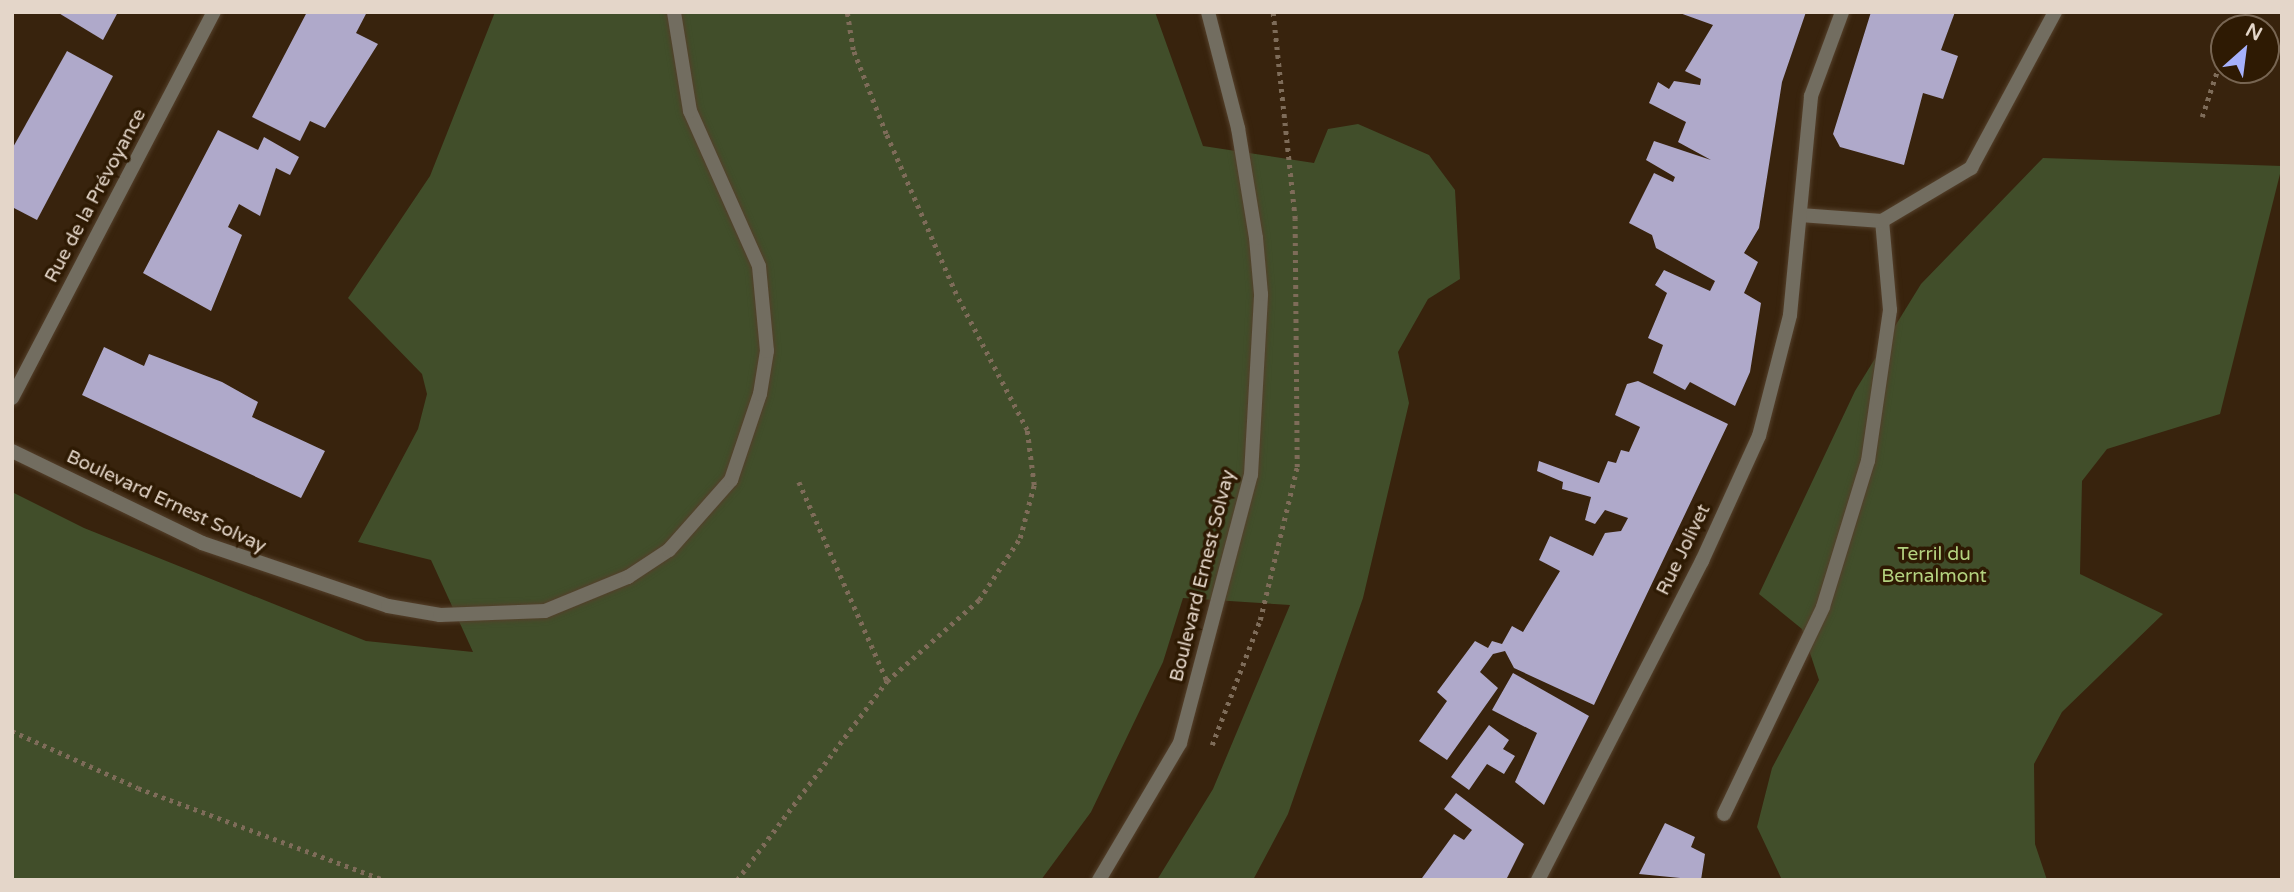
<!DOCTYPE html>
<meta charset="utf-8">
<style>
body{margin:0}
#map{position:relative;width:2294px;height:892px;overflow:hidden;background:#38230d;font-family:"Varela Round",sans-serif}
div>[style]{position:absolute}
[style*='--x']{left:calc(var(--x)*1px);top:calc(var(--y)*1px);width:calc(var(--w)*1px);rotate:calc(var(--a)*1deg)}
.green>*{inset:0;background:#414e2a}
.building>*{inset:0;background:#afa9ca}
.path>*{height:4.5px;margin-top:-2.25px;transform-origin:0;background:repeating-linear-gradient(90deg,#7e6c59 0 3.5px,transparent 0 8.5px)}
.roads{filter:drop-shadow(0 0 2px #54402b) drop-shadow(0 0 2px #54402b)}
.service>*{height:14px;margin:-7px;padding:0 7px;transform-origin:7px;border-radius:7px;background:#726d60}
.minor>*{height:14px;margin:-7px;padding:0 7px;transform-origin:7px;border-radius:7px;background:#726d60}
.tertiary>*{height:14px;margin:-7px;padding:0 7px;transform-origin:7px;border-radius:7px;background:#726d60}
span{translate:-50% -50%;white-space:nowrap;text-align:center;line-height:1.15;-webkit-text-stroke:7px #2e1a03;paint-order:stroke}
.street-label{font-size:19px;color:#e4d6c9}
.park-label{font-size:19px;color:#b4d27f}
.frame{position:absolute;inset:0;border:14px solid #e4d6c9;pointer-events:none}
.north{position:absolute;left:2210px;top:14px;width:70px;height:70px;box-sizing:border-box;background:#2e1a03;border:2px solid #776552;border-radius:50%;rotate:28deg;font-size:19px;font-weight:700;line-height:28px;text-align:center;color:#e4d6c9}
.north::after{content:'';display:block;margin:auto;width:24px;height:32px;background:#a6b1fc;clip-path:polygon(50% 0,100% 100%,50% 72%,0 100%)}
</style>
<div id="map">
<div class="green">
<div style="clip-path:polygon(495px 12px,1155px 12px,1203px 146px,1314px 163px,1328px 129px,1358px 124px,1429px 155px,1455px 190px,1460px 279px,1428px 299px,1398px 352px,1409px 403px,1363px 598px,1288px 814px,1253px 880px,1157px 880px,1213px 789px,1290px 605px,1183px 598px,1163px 662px,1091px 812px,1041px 880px,12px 880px,12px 492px,84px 528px,366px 641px,473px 652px,431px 560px,358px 542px,418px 429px,427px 394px,422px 374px,348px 298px,430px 176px)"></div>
<div style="clip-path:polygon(2043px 158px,2282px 166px,2220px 414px,2107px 449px,2082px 481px,2080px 574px,2163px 614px,2062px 712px,2034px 764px,2035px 844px,2047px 880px,1782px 880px,1757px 827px,1772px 768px,1819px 680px,1802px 629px,1759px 594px,1855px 391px,1921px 284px)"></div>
</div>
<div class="building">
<div style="clip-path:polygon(57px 12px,118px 12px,103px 40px)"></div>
<div style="clip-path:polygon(307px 12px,367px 12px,356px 33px,378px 44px,325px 128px,310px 121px,300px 141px,252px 117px)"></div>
<div style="clip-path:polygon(1677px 12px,1806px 12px,1782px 82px,1759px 228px,1744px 253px,1758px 262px,1744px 293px,1761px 303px,1750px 372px,1735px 406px,1690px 382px,1685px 390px,1653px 373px,1663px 345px,1648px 338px,1667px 293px,1655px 285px,1664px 270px,1710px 291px,1715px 281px,1656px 248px,1652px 235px,1629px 223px,1654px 173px,1673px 182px,1675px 177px,1646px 160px,1654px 141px,1711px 160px,1678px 142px,1686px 122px,1649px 103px,1658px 82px,1669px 89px,1674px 81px,1700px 85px,1701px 79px,1685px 71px,1713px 25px)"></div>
<div style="clip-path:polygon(1871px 12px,1955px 12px,1941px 50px,1958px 56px,1943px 99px,1923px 93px,1904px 165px,1840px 147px,1833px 134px)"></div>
<div style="clip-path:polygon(67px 51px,113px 76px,37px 220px,12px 207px,12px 149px)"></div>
<div style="clip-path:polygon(218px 130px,258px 150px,264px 137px,299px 157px,290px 175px,276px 168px,260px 216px,239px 204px,228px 227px,242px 235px,211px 311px,143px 273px)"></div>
<div style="clip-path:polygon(104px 347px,144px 366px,149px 354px,222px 382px,258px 402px,252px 417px,325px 451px,301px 498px,82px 395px)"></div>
<div style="clip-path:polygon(1638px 381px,1728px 424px,1594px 705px,1514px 668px,1505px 651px,1493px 654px,1480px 672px,1498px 688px,1447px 760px,1419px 741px,1447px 701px,1437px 692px,1475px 641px,1488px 648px,1492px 641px,1502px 644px,1512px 626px,1523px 632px,1560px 571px,1539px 560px,1550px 536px,1593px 556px,1605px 533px,1621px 531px,1628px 518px,1605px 510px,1595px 524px,1585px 520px,1591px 497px,1562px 489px,1563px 482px,1537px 471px,1539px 461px,1599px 483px,1608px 461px,1616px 463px,1621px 450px,1629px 452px,1640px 427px,1615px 415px,1627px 384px)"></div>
<div style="clip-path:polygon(1513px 673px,1589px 716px,1544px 805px,1515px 782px,1537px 733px,1492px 710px)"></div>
<div style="clip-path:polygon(1489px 725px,1509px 740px,1503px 749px,1515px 756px,1504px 774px,1487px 764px,1469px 790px,1451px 777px)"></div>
<div style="clip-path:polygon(1456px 793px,1524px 844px,1506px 880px,1422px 878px,1454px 834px,1464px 840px,1472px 830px,1444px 809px)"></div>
<div style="clip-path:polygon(1665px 823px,1695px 837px,1691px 847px,1705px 854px,1701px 880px,1639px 874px)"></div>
</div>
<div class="path">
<div style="--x:2232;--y:28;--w:17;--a:-73"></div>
<div style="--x:2202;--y:117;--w:71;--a:-71.8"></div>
<div style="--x:799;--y:482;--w:218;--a:66.1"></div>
<div style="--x:12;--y:731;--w:138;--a:24.3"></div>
<div style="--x:138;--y:788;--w:263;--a:20.5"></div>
<div style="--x:1212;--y:745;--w:134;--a:-69"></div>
<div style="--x:1260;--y:620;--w:157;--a:-76.4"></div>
<div style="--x:1297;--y:467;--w:248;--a:-90.5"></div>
<div style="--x:1295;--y:219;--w:208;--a:-96.1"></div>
<div style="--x:737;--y:880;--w:249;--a:-53"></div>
<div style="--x:887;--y:681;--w:123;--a:-41.4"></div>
<div style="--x:979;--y:600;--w:74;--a:-56.5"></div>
<div style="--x:1020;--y:538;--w:55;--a:-75.2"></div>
<div style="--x:1034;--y:485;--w:55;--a:-97.3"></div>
<div style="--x:1027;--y:430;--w:153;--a:-117.6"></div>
<div style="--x:956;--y:294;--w:175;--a:-113.6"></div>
<div style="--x:886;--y:134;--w:90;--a:-111.4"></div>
<div style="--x:853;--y:50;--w:38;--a:-99"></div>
</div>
<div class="roads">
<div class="service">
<div style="--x:1724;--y:814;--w:229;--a:-64.4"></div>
<div style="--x:1823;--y:607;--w:153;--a:-72.9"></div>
<div style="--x:1868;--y:461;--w:153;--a:-81.7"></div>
<div style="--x:1890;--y:310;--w:89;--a:-95.1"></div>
</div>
<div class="minor">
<div style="--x:1800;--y:215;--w:82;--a:4.2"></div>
<div style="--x:1882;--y:221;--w:104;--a:-30.8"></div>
<div style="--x:1971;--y:168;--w:177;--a:-61.7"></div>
<div style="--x:12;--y:398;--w:436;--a:-62.4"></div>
<div style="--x:12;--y:451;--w:211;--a:25.8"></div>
<div style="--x:202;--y:543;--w:196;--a:18.7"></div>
<div style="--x:388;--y:606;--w:53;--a:9.8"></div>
<div style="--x:440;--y:615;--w:105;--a:-2.2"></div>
<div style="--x:545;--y:611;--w:90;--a:-22.3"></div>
<div style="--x:628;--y:577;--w:49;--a:-33.4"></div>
<div style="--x:669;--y:550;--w:94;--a:-48.5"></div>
<div style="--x:731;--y:480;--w:91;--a:-71.4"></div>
<div style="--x:760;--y:394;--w:44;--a:-80.8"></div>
<div style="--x:767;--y:351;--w:85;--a:-95.4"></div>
<div style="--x:759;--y:266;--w:170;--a:-114"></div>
<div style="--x:690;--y:111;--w:100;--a:-99.2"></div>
<div style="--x:1538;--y:880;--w:359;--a:-62.8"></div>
<div style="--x:1702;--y:561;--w:137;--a:-65.5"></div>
<div style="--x:1759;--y:436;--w:125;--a:-75.6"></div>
<div style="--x:1790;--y:315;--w:220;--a:-84.5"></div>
<div style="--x:1811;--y:96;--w:90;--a:-69.7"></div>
</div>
<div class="tertiary">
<div style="--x:1099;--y:880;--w:159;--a:-59.4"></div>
<div style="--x:1180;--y:743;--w:277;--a:-75.2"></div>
<div style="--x:1251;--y:475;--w:181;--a:-86.8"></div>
<div style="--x:1261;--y:294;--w:56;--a:-95.1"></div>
<div style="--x:1256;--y:238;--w:111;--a:-99.3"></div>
<div style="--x:1238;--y:128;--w:120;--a:-104.5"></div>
</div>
</div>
<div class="street-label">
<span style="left:96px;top:196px;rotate:-62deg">Rue de la Prévoyance</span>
<span style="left:166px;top:502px;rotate:25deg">Boulevard Ernest Solvay</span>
<span style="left:1684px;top:550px;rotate:-64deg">Rue Jolivet</span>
<span style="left:1203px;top:576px;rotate:-76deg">Boulevard Ernest Solvay</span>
</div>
<div class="park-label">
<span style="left:1934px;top:566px">Terril du<br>Bernalmont</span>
</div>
<div class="frame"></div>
<div class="north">N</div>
</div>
